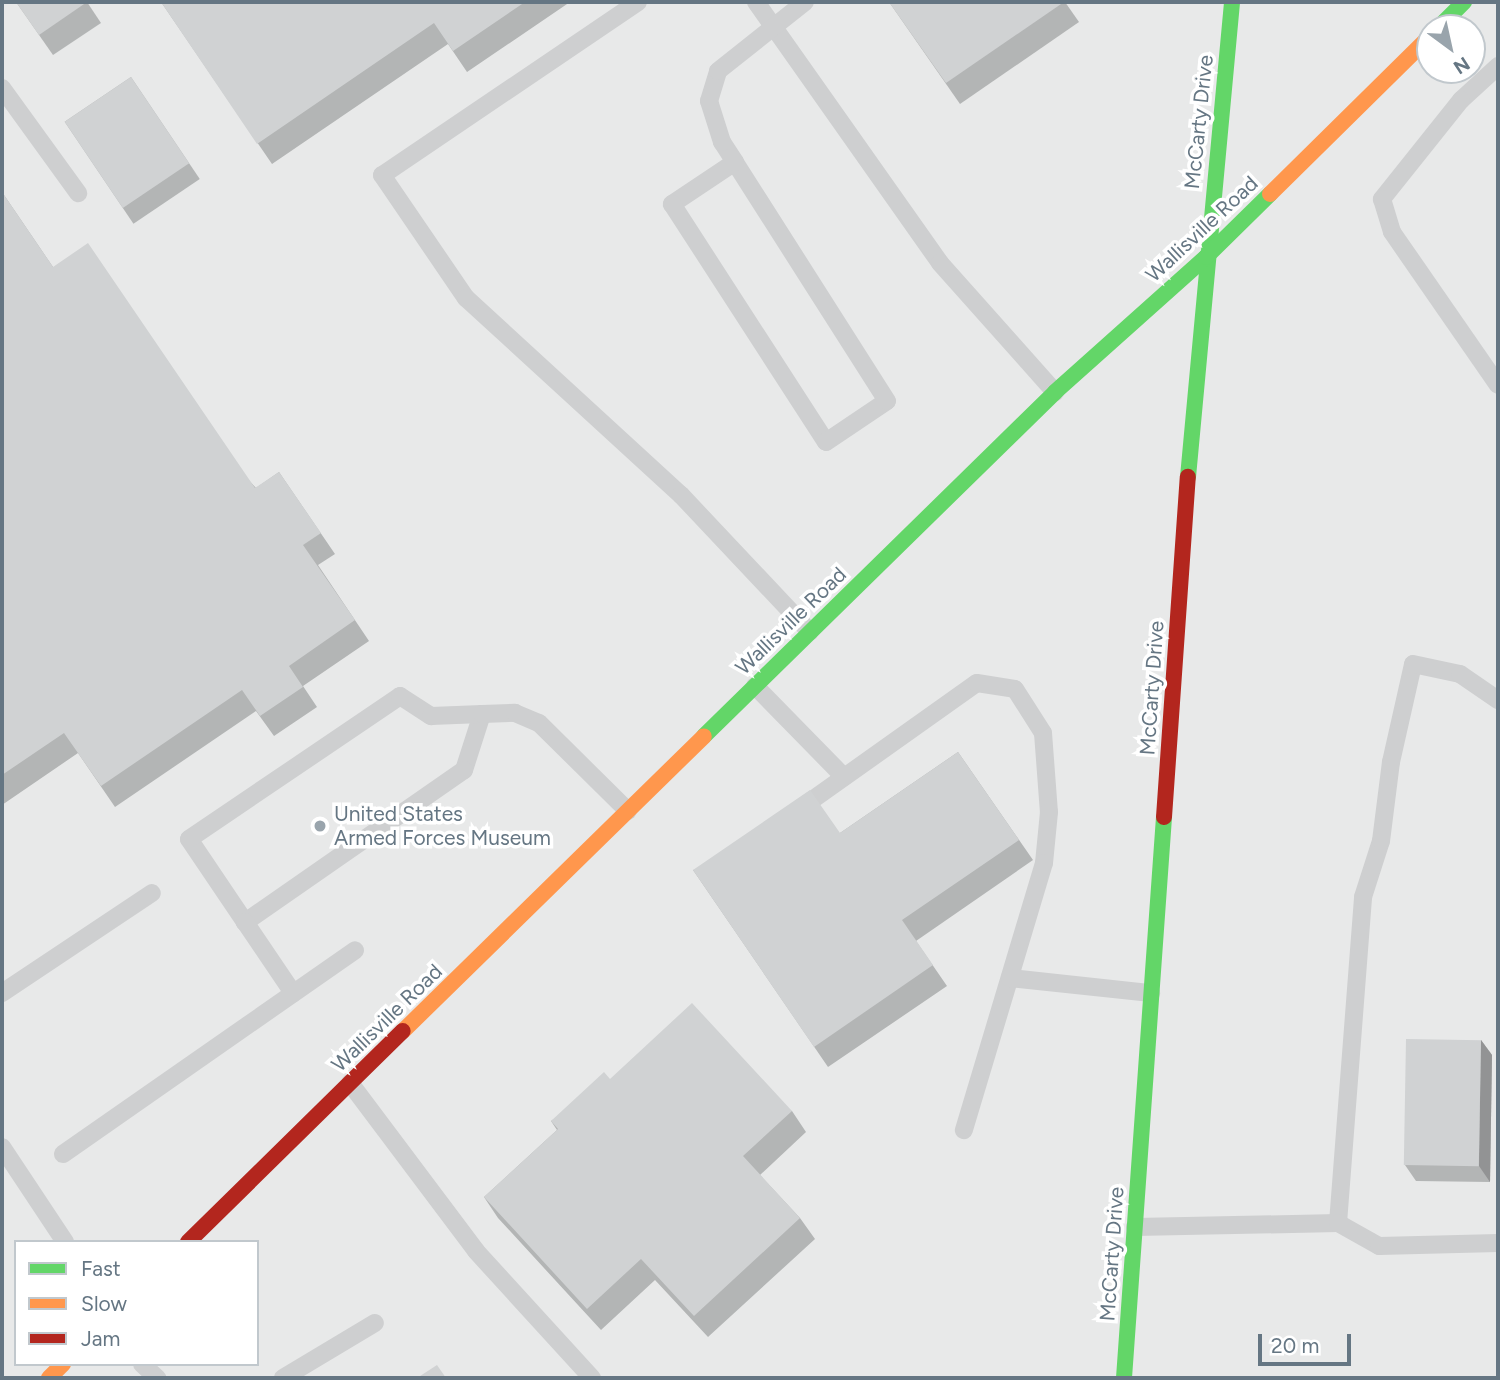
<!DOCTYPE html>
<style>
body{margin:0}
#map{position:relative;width:1500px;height:1380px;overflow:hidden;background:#f9f9f9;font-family:Figtree,sans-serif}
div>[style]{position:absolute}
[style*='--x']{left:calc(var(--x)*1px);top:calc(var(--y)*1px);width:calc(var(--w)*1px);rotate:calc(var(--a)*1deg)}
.built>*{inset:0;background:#e8e9e9}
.lane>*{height:18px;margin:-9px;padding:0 9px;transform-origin:9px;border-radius:9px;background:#cecfd0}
.fast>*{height:16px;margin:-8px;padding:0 8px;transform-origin:8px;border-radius:8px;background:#63d668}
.slow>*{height:16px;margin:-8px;padding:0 8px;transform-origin:8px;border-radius:8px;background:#ff974d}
.jam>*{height:16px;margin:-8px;padding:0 8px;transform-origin:8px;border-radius:8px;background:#b3261e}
.wall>*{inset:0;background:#b3b5b5;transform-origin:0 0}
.shaded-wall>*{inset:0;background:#929394}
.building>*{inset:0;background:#d0d2d3;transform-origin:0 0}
.dots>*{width:19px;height:19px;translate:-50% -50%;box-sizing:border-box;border:4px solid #fff;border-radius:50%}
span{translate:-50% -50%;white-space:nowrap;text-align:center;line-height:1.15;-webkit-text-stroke:7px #fff;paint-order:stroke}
.street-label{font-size:21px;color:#657683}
.poi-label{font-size:21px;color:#657683}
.left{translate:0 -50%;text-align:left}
.frame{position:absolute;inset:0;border:4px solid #657683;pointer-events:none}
.legend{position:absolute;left:14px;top:1240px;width:245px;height:126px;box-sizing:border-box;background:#fff;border:2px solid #c1c8cd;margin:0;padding:9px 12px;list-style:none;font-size:21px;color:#657683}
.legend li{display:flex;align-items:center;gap:14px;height:35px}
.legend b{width:35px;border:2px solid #c1c8cd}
.north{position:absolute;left:1416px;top:14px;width:70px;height:70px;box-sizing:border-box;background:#fff;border:2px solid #c1c8cd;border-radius:50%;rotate:147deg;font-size:19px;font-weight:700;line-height:28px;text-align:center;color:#657683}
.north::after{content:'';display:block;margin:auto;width:24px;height:32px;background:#99a4ac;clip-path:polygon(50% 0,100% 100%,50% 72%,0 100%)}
.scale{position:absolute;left:1258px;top:1334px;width:93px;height:32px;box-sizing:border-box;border:4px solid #657683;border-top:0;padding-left:9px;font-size:21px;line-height:24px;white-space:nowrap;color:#657683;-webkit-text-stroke:5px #fff;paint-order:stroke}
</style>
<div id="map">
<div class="built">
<div style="clip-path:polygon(evenodd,2px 2px,1498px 2px,1498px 1378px,2px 1378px,2px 2px,1430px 28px,1472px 28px,1472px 70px,1430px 70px,1430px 28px,2px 2px,16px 1242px,257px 1242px,257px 1364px,16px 1364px,16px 1242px)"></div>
</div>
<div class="lane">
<div style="--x:638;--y:2;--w:309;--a:145.9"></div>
<div style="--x:382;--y:175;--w:149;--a:55.7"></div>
<div style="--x:466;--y:298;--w:292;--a:42.5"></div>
<div style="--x:681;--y:495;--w:188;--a:46.7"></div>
<div style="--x:756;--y:2;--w:319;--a:54.8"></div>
<div style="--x:940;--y:263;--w:173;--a:48.3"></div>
<div style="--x:1498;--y:66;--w:50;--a:137.4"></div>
<div style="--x:1461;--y:100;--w:127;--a:128.6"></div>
<div style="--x:1382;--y:199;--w:34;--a:73"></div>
<div style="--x:1392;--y:232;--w:186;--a:55.3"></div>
<div style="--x:2;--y:88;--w:130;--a:54.1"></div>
<div style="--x:735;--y:162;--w:76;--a:146.3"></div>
<div style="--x:672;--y:204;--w:283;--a:57.1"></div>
<div style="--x:826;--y:442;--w:73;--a:-33.9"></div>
<div style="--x:887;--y:401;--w:283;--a:-122.5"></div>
<div style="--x:735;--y:162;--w:24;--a:-123"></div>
<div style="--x:722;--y:142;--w:43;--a:-107.6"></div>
<div style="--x:709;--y:101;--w:31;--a:-73"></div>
<div style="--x:718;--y:71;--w:111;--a:-38.4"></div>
<div style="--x:755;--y:686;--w:127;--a:45.6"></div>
<div style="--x:482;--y:714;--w:59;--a:107.8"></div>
<div style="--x:464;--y:770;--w:267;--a:145.2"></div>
<div style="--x:245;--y:922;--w:100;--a:-124"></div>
<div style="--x:189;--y:839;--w:255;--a:-34.1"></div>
<div style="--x:400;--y:696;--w:37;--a:33"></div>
<div style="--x:431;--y:716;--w:51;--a:-2.2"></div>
<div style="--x:482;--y:714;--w:33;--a:-2"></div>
<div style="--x:515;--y:713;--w:26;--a:23"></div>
<div style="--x:539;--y:723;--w:125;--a:44.7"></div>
<div style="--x:798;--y:810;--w:219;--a:-35.4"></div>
<div style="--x:977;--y:683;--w:38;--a:9"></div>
<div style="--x:1015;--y:689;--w:52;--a:57.5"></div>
<div style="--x:1043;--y:733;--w:79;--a:85.7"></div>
<div style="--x:1049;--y:812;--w:51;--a:95.6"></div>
<div style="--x:1044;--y:863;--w:279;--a:106.7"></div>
<div style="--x:245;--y:922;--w:86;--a:55.9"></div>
<div style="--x:1010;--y:978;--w:142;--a:6.1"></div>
<div style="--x:2;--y:993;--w:180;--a:-33.7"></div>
<div style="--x:350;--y:1083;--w:210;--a:53.1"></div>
<div style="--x:476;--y:1251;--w:172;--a:47.6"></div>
<div style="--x:2;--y:1147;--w:114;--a:56.4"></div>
<div style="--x:63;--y:1154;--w:356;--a:-34.9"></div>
<div style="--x:1338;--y:1223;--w:327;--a:-85.6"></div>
<div style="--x:1363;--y:897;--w:59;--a:-72.2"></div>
<div style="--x:1381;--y:841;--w:80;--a:-82.8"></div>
<div style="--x:1391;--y:762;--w:100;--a:-77.3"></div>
<div style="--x:1413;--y:664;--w:48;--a:12"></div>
<div style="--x:1460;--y:674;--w:46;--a:34.4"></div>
<div style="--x:1135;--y:1227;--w:203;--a:-1.1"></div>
<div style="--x:1338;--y:1223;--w:47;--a:29.3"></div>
<div style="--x:1379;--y:1246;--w:119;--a:-1.4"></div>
<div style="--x:142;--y:1364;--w:21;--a:43"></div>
<div style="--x:283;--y:1378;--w:107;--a:-30.9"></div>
</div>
<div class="fast">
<div style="--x:1438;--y:28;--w:37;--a:-45"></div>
<div style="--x:1188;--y:477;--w:477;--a:-84.7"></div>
<div style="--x:704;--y:736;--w:491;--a:-44.4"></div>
<div style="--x:1055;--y:392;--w:203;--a:-41.8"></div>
<div style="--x:1206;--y:257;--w:90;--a:-44.5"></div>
<div style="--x:1124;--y:1378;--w:562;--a:-85.92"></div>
</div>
<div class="slow">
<div style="--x:1270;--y:194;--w:225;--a:-44.6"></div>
<div style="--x:403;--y:1031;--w:421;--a:-44.4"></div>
<div style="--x:49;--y:1378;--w:20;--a:-45"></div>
</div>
<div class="jam">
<div style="--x:1164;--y:817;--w:341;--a:-86"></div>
<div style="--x:188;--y:1242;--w:301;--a:-44.5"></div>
</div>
<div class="wall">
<div style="clip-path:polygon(16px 2px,87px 2px,101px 23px,53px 55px)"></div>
<div style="clip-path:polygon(161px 2px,570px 2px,467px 72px,448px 44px,272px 164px)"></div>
<div style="clip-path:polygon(889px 2px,1065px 2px,1079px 22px,960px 104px)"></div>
<div style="left:131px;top:77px;width:123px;height:80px;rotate:56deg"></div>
<div style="clip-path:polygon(2px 192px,53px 267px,256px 488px,279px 472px,335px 554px,318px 565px,369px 641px,303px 686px,317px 707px,274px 736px,256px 711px,115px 807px,78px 753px,2px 805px)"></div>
<div style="clip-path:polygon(958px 752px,1033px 860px,916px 941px,947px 986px,828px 1067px,693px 870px,840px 833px)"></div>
<div style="clip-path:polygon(1481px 1040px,1492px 1055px,1490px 1182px,1416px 1181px,1405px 1165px)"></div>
<div style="clip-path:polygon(610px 1079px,792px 1111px,806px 1132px,760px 1175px,800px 1218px,815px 1239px,708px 1337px,655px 1280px,601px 1330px,498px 1218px,484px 1197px,557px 1130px,551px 1121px)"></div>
</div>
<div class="shaded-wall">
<div style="clip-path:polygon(1481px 1040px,1492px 1055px,1490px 1182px,1479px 1166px)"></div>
</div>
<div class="building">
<div style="clip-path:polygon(16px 2px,87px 2px,39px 35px)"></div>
<div style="clip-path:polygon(161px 2px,525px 2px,453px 51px,434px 23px,257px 144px)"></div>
<div style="clip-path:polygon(889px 2px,1064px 2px,946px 83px)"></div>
<div style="left:131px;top:77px;width:104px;height:80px;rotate:56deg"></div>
<div style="clip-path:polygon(2px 192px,53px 267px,88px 243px,255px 488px,279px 472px,321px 533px,303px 545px,355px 620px,289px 666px,303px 687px,260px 716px,242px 690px,101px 786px,64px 733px,2px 775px)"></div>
<div style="clip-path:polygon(958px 752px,1019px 840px,902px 920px,933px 965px,814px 1047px,693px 870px,810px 790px,840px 833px)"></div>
<div style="clip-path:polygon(692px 1003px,792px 1111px,743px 1156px,800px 1218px,694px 1316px,641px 1259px,587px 1309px,484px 1197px,558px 1129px,551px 1121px,604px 1072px,610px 1079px)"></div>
<div style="left:1406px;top:1039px;width:75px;height:126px;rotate:1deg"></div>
<div style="clip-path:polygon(437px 1365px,446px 1378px,417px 1378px)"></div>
</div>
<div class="dots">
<div style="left:320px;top:826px;background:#99a4ac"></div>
</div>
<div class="street-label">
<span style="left:1199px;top:122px;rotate:-84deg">McCarty Drive</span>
<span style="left:1202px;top:229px;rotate:-43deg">Wallisville Road</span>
<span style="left:791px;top:621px;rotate:-44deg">Wallisville Road</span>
<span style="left:1152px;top:688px;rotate:-86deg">McCarty Drive</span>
<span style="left:387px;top:1018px;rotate:-44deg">Wallisville Road</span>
<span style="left:1112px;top:1254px;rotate:-86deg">McCarty Drive</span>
</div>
<div class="poi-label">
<span class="left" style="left:334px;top:826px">United States<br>Armed Forces Museum</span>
</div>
<div class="frame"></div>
<ul class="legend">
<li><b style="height:9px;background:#63d668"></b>Fast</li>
<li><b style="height:9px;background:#ff974d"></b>Slow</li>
<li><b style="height:9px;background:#b3261e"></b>Jam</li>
</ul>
<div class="north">N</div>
<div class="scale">20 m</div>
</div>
